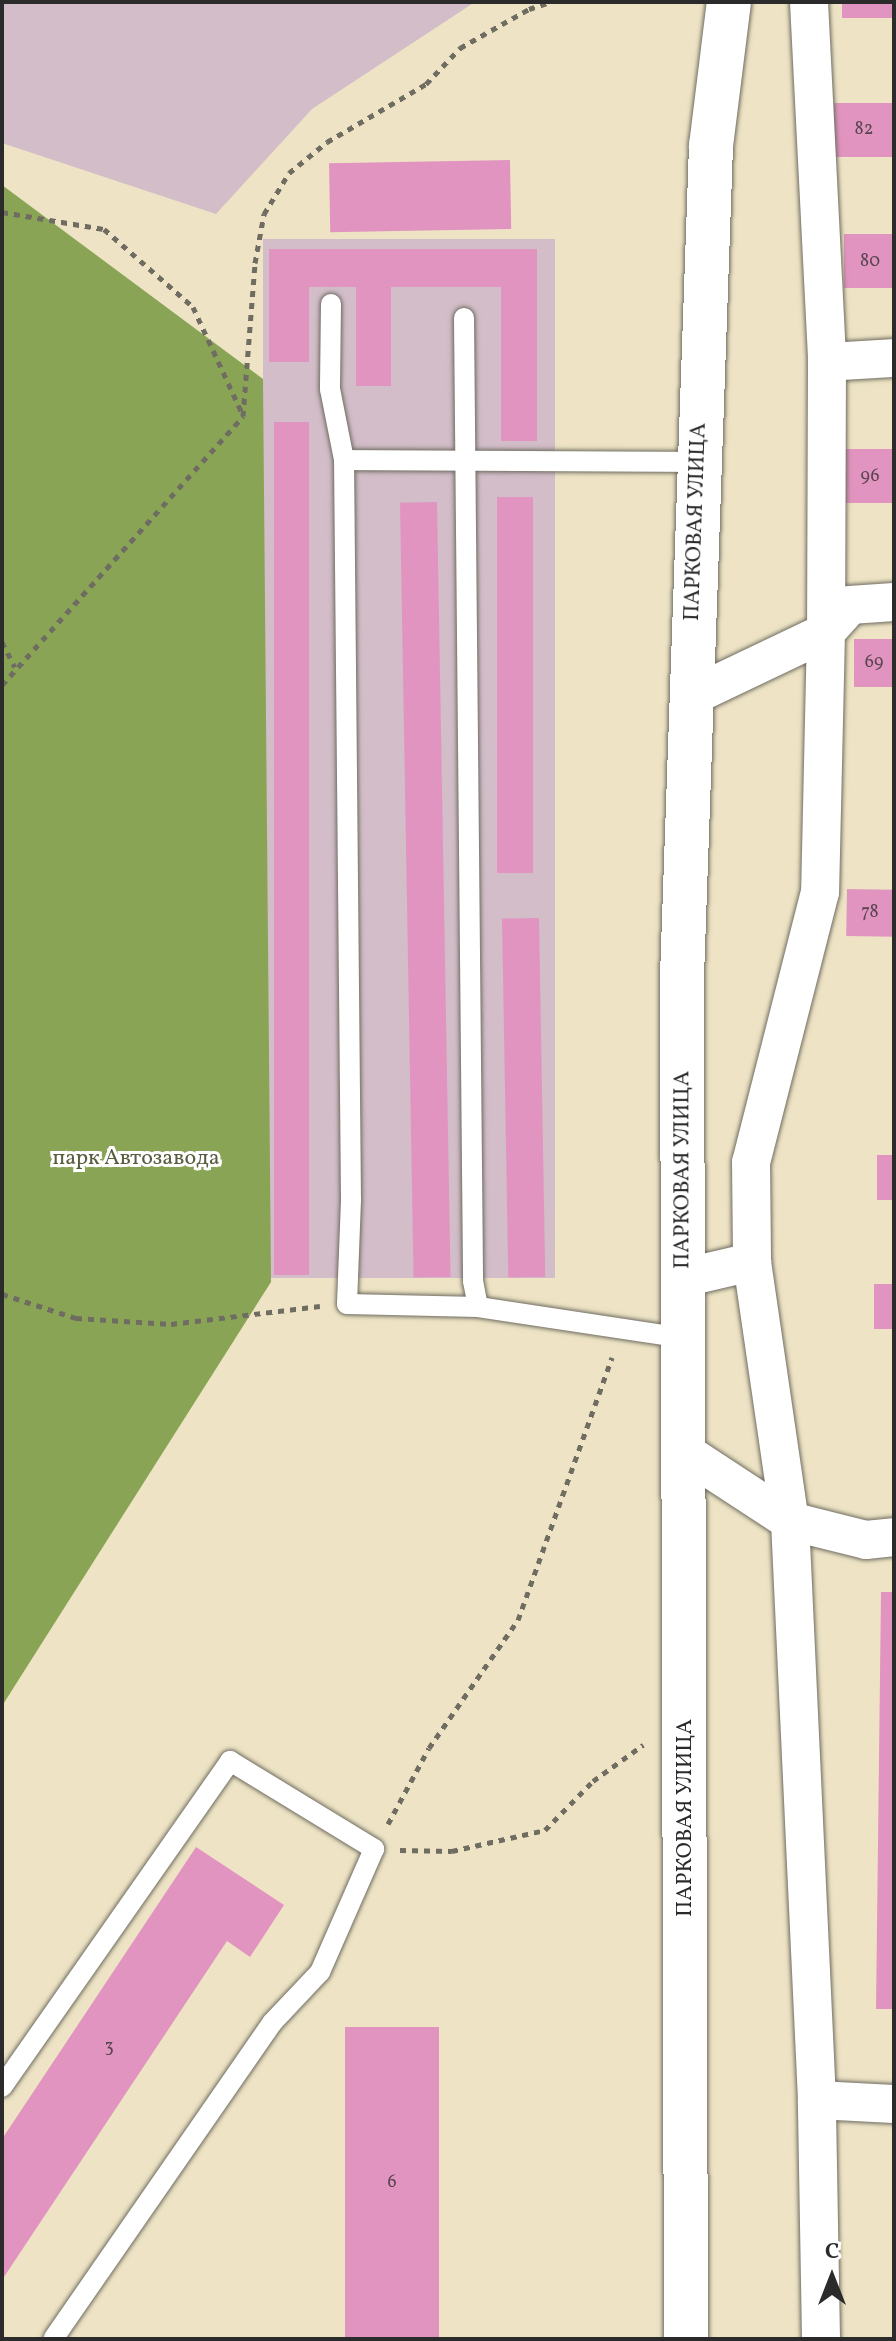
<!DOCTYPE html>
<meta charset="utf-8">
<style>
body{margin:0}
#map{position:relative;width:896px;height:2341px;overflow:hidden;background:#eee4c5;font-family:Vollkorn,serif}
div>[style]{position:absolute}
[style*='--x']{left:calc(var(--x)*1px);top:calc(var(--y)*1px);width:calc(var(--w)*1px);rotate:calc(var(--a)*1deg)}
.industrial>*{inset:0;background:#d2bdc8;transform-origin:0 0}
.forest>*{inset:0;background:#8aa456}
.building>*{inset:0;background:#e294c0;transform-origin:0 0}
.path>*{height:5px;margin-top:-2.5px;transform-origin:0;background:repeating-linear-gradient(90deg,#6f6c61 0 6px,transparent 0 12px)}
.roads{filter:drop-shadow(0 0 2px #6f6c61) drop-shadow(0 0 2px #6f6c61)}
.service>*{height:20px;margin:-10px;padding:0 10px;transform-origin:10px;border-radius:10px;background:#fff}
.minor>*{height:38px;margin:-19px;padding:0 19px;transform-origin:19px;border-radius:19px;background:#fff}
.tertiary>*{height:44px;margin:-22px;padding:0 22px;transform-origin:22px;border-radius:22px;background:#fff}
span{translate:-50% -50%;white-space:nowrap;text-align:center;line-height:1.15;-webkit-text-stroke:6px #fff;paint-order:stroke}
.number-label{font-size:18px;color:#594550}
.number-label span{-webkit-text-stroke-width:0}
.street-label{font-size:22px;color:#2b2b2b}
.park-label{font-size:22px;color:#595e3e}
.frame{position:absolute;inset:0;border:4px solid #2b2b2b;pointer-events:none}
.north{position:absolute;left:792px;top:2237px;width:80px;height:80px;-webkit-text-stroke:6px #fff;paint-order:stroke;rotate:0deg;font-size:22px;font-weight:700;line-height:32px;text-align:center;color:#2b2b2b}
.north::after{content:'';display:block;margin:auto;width:28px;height:36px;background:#2b2b2b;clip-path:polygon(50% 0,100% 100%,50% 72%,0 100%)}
</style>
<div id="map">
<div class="industrial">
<div style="clip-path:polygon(2px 2px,475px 2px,312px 109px,216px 214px,2px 143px)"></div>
<div style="left:555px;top:239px;width:1039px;height:292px;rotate:90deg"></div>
</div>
<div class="forest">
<div style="clip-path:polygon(2px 185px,263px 379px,271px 1282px,2px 1706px)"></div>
</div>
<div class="building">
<div style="left:842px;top:2px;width:52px;height:16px"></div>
<div style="left:834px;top:103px;width:60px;height:54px"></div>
<div style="left:510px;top:160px;width:69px;height:181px;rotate:89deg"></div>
<div style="left:894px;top:234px;width:54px;height:50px;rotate:90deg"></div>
<div style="clip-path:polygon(269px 249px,537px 249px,537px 441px,501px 441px,501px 287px,391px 287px,391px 386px,356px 386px,356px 287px,309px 287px,309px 362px,269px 362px)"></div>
<div style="left:274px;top:422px;width:35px;height:853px"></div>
<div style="left:894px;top:449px;width:54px;height:49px;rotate:90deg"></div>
<div style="left:497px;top:497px;width:36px;height:376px"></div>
<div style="left:437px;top:502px;width:775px;height:37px;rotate:89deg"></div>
<div style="left:854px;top:639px;width:40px;height:48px"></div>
<div style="left:847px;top:889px;width:47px;height:47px;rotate:1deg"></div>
<div style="left:539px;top:918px;width:359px;height:37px;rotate:89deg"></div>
<div style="left:877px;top:1155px;width:17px;height:45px"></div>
<div style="left:874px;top:1284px;width:20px;height:45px"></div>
<div style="clip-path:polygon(881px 1592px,894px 1592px,894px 2009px,876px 2009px)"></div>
<div style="clip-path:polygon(196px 1847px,284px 1905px,250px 1957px,227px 1941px,2px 2280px,2px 2139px)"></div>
<div style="left:345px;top:2027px;width:94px;height:312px"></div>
</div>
<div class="path">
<div style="--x:2;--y:212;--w:103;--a:9.5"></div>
<div style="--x:104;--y:229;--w:118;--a:41.2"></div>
<div style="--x:193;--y:307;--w:119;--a:65.2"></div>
<div style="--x:2;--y:642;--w:28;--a:63"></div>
<div style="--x:2;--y:685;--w:361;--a:-48.1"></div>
<div style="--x:243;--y:416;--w:153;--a:-85.5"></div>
<div style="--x:255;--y:263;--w:50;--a:-79.6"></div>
<div style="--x:264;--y:214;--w:48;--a:-58.6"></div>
<div style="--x:289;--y:173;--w:49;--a:-39.2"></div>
<div style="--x:327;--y:142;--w:115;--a:-30.4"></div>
<div style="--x:426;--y:84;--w:50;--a:-46.6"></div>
<div style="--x:460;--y:48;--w:79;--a:-29.5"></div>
<div style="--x:529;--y:9;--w:22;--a:-18"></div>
<div style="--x:2;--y:1294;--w:78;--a:18"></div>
<div style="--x:76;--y:1318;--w:95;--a:3.6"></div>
<div style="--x:171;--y:1324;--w:150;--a:-6.9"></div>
<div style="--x:388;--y:1824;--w:86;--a:-61.7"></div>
<div style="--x:429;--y:1748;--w:156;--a:-55.2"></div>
<div style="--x:518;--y:1620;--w:279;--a:-70.3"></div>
<div style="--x:400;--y:1850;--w:52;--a:1.1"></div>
<div style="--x:452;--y:1851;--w:95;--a:-12.7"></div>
<div style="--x:545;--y:1830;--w:69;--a:-45.6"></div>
<div style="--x:593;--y:1781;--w:62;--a:-35.8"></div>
</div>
<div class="roads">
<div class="service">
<div style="--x:331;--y:304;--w:85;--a:90.7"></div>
<div style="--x:330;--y:389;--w:72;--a:78.8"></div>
<div style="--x:464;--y:318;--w:963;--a:89.46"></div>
<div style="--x:473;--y:1281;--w:26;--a:79"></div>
<div style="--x:478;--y:1307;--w:207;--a:8.6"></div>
<div style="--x:478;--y:1307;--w:131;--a:-178.7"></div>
<div style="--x:347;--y:1304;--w:104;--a:-87.8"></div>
<div style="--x:351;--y:1200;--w:740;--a:-90.54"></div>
<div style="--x:344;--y:460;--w:354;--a:0.3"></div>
<div style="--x:2;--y:2087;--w:398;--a:-55"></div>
<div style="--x:230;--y:1761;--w:169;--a:31.4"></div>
<div style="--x:374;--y:1849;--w:134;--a:113.7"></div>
<div style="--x:320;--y:1972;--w:70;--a:133.3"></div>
<div style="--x:272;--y:2023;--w:384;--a:124.7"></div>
</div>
<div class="minor">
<div style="--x:809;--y:2;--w:360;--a:87.1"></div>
<div style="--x:827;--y:362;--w:270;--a:90.2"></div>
<div style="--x:826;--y:632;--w:260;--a:91.3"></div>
<div style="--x:820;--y:892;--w:279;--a:104.3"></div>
<div style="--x:751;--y:1162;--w:100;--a:89.4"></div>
<div style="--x:752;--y:1262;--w:262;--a:81.7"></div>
<div style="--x:790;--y:1521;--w:580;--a:87.33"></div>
<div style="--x:827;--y:362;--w:67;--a:-3.4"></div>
<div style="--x:690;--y:697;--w:151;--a:-25.5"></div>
<div style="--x:826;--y:632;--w:36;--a:-48"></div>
<div style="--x:850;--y:605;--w:44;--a:-3.9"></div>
<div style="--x:683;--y:1278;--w:71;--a:-13.1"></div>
<div style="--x:683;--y:1451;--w:128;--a:33.2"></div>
<div style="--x:790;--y:1521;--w:78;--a:14"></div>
<div style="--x:866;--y:1540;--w:28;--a:-6"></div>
<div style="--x:821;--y:2339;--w:239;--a:-91"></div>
<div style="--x:817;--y:2100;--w:77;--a:3"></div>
</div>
<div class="tertiary">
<div style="--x:686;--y:2339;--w:1363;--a:-90.17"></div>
<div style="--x:682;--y:976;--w:831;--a:-88"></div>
<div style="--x:711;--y:146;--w:145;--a:-82.9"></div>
</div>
</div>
<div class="number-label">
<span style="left:864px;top:130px">82</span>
<span style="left:870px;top:262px">80</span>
<span style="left:870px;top:477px">96</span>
<span style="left:874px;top:663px">69</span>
<span style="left:870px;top:913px">78</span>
<span style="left:109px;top:2048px">3</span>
<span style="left:392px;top:2183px">6</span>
</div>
<div class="street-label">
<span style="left:696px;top:522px;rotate:-88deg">ПАРКОВАЯ УЛИЦА</span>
<span style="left:683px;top:1170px;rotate:-90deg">ПАРКОВАЯ УЛИЦА</span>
<span style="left:686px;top:1818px;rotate:-90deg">ПАРКОВАЯ УЛИЦА</span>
</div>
<div class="park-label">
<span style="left:136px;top:1159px">парк Автозавода</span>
</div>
<div class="frame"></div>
<div class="north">С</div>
</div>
